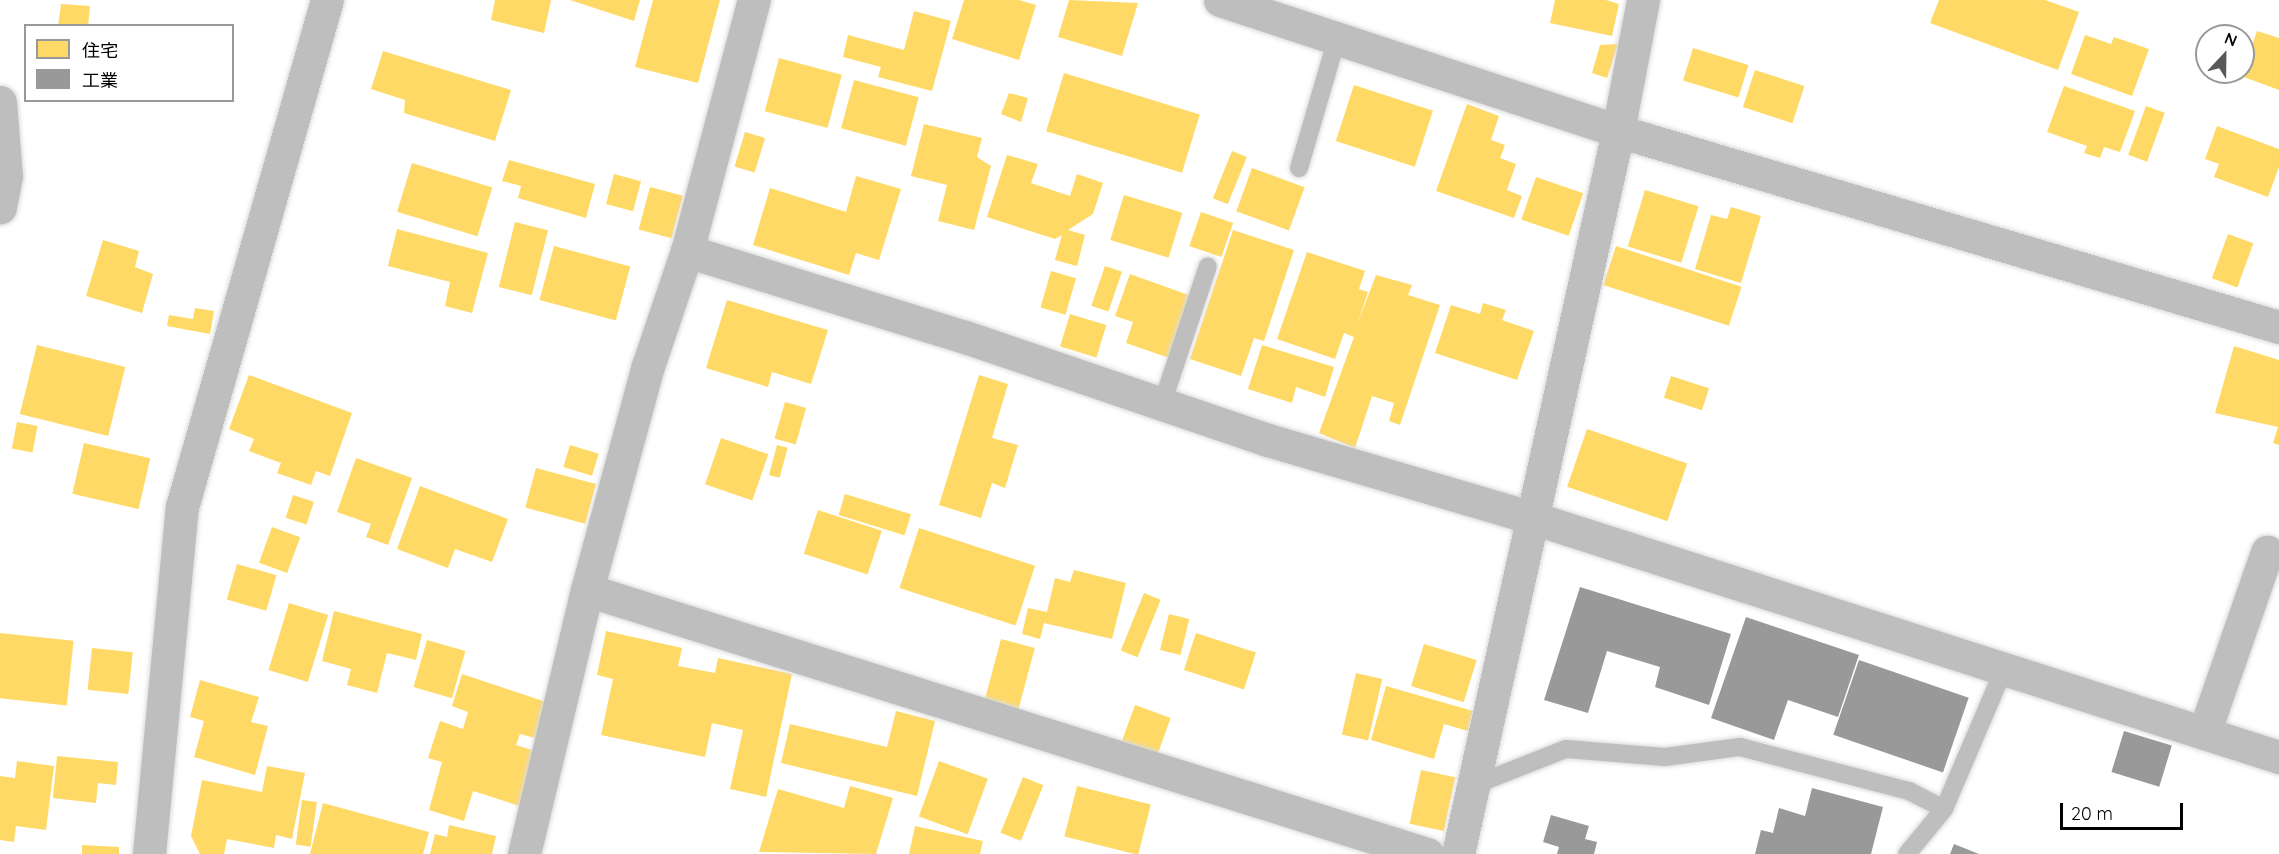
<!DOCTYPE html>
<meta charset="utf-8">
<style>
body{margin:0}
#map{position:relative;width:2279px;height:854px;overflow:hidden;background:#fff;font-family:Quicksand,"Noto Sans JP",sans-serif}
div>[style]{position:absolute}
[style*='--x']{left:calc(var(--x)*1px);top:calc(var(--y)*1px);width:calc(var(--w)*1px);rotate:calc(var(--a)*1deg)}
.homes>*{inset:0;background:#ffd966;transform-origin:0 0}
.industry>*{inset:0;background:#999;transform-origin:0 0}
.roads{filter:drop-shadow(0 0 2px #dbdbdb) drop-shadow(0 0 2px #dbdbdb)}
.lane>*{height:18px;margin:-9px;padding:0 9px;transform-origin:9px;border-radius:9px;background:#bebebe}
.street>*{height:33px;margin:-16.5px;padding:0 16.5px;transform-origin:16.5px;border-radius:16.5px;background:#bebebe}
.highway>*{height:33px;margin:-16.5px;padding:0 16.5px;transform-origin:16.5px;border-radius:16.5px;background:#bebebe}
span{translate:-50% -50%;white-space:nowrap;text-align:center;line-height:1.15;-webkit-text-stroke:6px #fff;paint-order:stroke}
.legend{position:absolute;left:24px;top:24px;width:210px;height:78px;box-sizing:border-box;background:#fff;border:2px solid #999;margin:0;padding:8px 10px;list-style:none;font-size:18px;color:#000}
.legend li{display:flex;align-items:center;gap:12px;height:30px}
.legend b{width:30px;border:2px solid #999}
.north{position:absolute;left:2195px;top:24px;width:60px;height:60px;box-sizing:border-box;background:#fff;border:2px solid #999;border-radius:50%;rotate:22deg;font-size:16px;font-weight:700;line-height:24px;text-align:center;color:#000}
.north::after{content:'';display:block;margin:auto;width:21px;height:27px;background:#595959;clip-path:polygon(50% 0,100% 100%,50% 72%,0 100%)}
.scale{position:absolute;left:2060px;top:803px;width:123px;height:27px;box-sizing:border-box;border:3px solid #000;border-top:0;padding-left:8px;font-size:18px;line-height:21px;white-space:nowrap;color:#000;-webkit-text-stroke:4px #fff;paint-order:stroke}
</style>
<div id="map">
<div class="homes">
<div style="clip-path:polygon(495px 0,551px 0,544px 33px,491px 20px)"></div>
<div style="clip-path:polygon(570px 0,640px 0,634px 21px)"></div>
<div style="clip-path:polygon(653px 0,720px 0,698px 83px,635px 67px)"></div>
<div style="clip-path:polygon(964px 0,1019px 0,1036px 5px,1019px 60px,952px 39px)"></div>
<div style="clip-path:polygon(1069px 0,1138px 3px,1122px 56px,1058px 37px)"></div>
<div style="clip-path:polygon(1555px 0,1606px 0,1619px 4px,1612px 36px,1550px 23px)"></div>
<div style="clip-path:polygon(1939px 0,2045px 0,2079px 12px,2058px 70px,1930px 23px)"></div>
<div style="clip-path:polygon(61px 4px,90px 6px,88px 26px,58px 26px)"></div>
<div style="clip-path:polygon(914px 11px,951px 21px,932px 91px,878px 77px,881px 67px,843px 57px,848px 35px,904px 50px)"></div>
<div style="clip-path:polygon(2257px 31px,2279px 38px,2279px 90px,2241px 76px)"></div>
<div style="clip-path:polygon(2085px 35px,2111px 44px,2114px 37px,2149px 49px,2132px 96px,2071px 74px)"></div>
<div style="clip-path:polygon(1618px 44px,1607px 78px,1592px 73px,1600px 45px)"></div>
<div style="left:1693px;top:48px;width:58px;height:34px;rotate:17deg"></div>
<div style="clip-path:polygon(383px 51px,511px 90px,495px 141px,404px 113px,405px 100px,371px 89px)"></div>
<div style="left:779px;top:58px;width:65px;height:55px;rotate:15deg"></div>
<div style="left:1755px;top:70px;width:52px;height:39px;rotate:18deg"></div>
<div style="left:1064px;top:73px;width:142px;height:61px;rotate:17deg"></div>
<div style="left:854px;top:80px;width:67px;height:50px;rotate:15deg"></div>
<div style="left:1354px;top:85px;width:83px;height:59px;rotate:18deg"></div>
<div style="clip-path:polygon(2064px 86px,2135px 111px,2120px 152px,2104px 147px,2100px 158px,2084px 153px,2087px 146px,2047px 132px)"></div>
<div style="clip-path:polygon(1009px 93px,1028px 98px,1021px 122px,1001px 114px)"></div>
<div style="clip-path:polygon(1467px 104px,1499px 116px,1491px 140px,1505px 145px,1500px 158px,1516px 164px,1507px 190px,1522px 196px,1514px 218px,1436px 191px)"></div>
<div style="left:2146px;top:106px;width:20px;height:52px;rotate:20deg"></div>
<div style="clip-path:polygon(924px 124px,982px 138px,977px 157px,991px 166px,974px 230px,938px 221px,947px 185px,911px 176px)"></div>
<div style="clip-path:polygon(2217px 126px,2279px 149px,2279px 167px,2268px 197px,2214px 177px,2219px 164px,2205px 159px)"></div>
<div style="left:745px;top:132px;width:21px;height:36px;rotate:17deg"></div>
<div style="left:1232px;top:151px;width:16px;height:51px;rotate:22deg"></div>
<div style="clip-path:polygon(1007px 155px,1038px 164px,1031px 183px,1070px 196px,1077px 174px,1103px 183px,1093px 214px,1068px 230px,1085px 235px,1077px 266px,1055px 260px,1062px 235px,1055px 239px,987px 217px)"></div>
<div style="clip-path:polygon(509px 160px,595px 184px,586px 218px,518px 198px,521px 186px,502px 181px)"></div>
<div style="left:412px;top:163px;width:84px;height:51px;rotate:17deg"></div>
<div style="left:1252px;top:168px;width:56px;height:46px;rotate:20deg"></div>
<div style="left:614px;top:174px;width:28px;height:31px;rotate:15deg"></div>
<div style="clip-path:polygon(856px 176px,901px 189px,879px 260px,856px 253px,849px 275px,753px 245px,770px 188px,846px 212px)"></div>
<div style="left:1536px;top:177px;width:50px;height:45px;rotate:19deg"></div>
<div style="left:650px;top:187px;width:34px;height:44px;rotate:15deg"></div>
<div style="left:1645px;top:190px;width:56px;height:59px;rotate:17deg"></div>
<div style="left:1124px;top:195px;width:61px;height:47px;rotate:17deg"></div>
<div style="clip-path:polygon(1731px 207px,1761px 216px,1741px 283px,1695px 269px,1711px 215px,1727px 219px)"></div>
<div style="left:1201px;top:212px;width:34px;height:36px;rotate:19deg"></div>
<div style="left:515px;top:222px;width:34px;height:67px;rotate:14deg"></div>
<div style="clip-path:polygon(397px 229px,488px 253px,472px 313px,445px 306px,450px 282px,388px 266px)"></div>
<div style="clip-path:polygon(1233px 230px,1294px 250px,1264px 341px,1254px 338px,1241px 376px,1190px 359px)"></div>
<div style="left:2228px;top:234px;width:27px;height:47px;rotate:20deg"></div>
<div style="clip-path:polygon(103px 240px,139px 251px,135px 267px,153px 274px,142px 313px,86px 296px)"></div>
<div style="left:554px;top:246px;width:79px;height:56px;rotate:15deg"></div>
<div style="left:1616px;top:246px;width:132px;height:41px;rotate:18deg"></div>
<div style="clip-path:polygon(1307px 252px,1365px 271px,1359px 289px,1368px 292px,1357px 325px,1376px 275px,1412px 285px,1408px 295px,1440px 305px,1400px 425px,1389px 421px,1394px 403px,1372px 396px,1355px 448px,1319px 433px,1354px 337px,1344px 333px,1335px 359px,1277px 339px)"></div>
<div style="left:1105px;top:266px;width:18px;height:42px;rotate:19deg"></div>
<div style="left:1051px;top:271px;width:26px;height:38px;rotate:16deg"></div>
<div style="clip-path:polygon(1130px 274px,1197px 298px,1175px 360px,1126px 343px,1133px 322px,1115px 316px)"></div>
<div style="clip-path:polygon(727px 300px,828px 330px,811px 384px,772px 372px,768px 387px,706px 368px)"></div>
<div style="clip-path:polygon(1483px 303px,1506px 310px,1502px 320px,1534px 331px,1517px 380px,1435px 353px,1451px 305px,1480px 314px)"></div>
<div style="clip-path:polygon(195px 308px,214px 311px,210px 334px,167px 326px,169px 315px,193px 319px)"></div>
<div style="left:1070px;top:314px;width:38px;height:34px;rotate:17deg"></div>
<div style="left:37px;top:345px;width:91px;height:71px;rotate:14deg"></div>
<div style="clip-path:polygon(1262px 345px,1334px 367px,1325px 397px,1296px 387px,1292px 403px,1248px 389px)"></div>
<div style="clip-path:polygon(2234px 346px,2279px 360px,2279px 445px,2273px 443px,2278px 427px,2215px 413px)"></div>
<div style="clip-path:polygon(249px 375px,352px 413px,330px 476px,316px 471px,311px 485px,277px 473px,281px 463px,249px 451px,254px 439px,229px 429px)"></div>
<div style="clip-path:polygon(979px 375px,1008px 384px,992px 438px,1018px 445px,1005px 488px,992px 483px,981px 518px,939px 505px)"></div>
<div style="left:1671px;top:376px;width:40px;height:23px;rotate:18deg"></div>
<div style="left:785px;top:402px;width:22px;height:38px;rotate:16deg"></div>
<div style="left:17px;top:422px;width:21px;height:27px;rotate:11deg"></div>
<div style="left:1587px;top:429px;width:106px;height:61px;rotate:19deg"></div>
<div style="left:721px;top:438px;width:50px;height:49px;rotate:19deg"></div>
<div style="left:84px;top:443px;width:68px;height:52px;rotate:13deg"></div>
<div style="left:570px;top:445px;width:30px;height:23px;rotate:17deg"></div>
<div style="left:777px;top:445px;width:11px;height:31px;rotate:15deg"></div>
<div style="clip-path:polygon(356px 458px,412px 478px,388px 545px,366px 537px,371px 524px,337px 512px)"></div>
<div style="left:536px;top:468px;width:62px;height:41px;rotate:15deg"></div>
<div style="clip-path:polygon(420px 486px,508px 519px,492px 562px,455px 549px,448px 568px,397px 549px)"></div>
<div style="left:845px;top:494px;width:69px;height:22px;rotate:17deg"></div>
<div style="left:293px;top:495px;width:22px;height:24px;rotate:18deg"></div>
<div style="left:818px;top:510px;width:67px;height:46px;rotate:18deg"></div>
<div style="left:272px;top:527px;width:30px;height:38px;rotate:20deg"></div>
<div style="left:919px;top:528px;width:122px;height:63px;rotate:18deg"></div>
<div style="left:237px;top:564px;width:41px;height:37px;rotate:16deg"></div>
<div style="clip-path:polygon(1074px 570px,1126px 583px,1112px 639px,1044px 623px,1040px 639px,1022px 634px,1028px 608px,1047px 612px,1055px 578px,1070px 582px)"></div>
<div style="left:1144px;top:593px;width:18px;height:62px;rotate:22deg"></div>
<div style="left:289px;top:603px;width:41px;height:70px;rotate:17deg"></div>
<div style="clip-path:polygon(334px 611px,422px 634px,416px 660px,387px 653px,377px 693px,347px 685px,351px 669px,322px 661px)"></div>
<div style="left:1169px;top:614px;width:21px;height:37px;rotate:14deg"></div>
<div style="clip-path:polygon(606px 631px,682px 648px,678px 666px,715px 673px,718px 658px,792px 674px,766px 797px,730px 789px,743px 730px,712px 723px,705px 757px,601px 735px,613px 679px,597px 675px)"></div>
<div style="left:0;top:633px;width:74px;height:65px;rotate:6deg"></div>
<div style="left:1196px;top:633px;width:63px;height:39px;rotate:18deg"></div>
<div style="left:1001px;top:639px;width:35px;height:66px;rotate:15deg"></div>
<div style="left:427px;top:640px;width:40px;height:49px;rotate:16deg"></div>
<div style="left:1424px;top:644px;width:55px;height:44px;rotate:17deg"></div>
<div style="left:92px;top:648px;width:41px;height:42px;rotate:6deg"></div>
<div style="left:1356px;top:673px;width:27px;height:63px;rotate:13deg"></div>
<div style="clip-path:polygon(462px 674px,546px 702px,535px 738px,520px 734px,516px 745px,541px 753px,523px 807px,473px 791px,464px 821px,429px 810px,442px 762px,428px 758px,440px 721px,463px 729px,468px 712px,452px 706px)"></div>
<div style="clip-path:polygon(200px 680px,259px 697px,251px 722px,268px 726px,255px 775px,194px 757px,204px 721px,190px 717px)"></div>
<div style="clip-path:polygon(1386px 686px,1473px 711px,1468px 731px,1444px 724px,1434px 759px,1371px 740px)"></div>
<div style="left:1135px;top:705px;width:38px;height:38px;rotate:20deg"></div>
<div style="clip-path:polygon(896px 711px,935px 721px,917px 796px,781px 763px,790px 724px,887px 747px)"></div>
<div style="clip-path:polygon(57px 756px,118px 762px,116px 785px,98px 783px,96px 803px,53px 798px)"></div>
<div style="clip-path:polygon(17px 761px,54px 766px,46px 830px,16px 826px,14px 842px,0 840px,0 776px,15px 778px)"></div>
<div style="left:939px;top:761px;width:52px;height:59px;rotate:20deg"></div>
<div style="clip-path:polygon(267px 766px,305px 773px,292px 839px,276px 835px,274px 848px,227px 839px,224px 854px,200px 854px,191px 836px,202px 780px,262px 792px)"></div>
<div style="left:1421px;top:770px;width:35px;height:55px;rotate:12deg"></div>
<div style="left:1023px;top:777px;width:22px;height:60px;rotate:22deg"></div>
<div style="clip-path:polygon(850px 786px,893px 798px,876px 854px,759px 852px,778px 789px,844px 808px)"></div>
<div style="left:1077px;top:786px;width:76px;height:52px;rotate:14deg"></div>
<div style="left:302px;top:800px;width:15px;height:45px;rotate:8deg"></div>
<div style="clip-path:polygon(323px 803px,429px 832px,423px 854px,310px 854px)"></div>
<div style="clip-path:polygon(449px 825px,496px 836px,492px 854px,430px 854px,435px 834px,447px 837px)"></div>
<div style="clip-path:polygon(915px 826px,983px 841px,980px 854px,909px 854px)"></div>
<div style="clip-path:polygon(82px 845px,119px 847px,119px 854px,82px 854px)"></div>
</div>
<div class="industry">
<div style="clip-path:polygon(1580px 587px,1731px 634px,1709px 705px,1655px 687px,1660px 667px,1607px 651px,1588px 713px,1544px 700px)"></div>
<div style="clip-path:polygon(1746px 617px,1859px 655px,1838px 717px,1788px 700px,1774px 740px,1711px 718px)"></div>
<div style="left:1859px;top:660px;width:116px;height:79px;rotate:19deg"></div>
<div style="left:2124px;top:731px;width:50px;height:43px;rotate:17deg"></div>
<div style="clip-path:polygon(1812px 788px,1883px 807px,1871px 854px,1755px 854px,1761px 830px,1773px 833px,1779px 808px,1805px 816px)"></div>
<div style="clip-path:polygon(1551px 815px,1589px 826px,1585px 839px,1597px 842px,1594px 854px,1557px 854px,1559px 847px,1543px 842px)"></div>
<div style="clip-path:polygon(1954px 844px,1979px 854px,1950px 854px)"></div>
</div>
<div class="roads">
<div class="lane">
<div style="--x:1299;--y:168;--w:135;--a:-73.7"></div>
<div style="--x:1162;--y:404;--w:145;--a:-71.6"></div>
<div style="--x:1472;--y:786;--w:101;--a:-21.5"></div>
<div style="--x:1566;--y:749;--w:99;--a:4.6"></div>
<div style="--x:1665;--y:757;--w:76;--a:-7.6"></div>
<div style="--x:1740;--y:747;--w:175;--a:14.6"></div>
<div style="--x:1909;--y:791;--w:39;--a:27"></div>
<div style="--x:1907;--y:854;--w:58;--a:-50.6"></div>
<div style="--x:1944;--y:809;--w:155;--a:-66.8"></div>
</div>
<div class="street">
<div style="--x:1220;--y:0;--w:419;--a:18.2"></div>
<div style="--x:1618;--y:131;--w:689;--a:16.52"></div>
<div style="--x:687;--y:251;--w:291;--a:17.2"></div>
<div style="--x:965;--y:337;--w:320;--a:18.8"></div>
<div style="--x:1268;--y:440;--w:273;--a:16.4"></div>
<div style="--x:1530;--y:517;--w:787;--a:17.77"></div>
<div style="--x:587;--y:590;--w:881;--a:17.45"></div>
<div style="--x:2204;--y:733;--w:192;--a:-70.8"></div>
<div style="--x:149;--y:854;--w:349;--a:-84.6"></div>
<div style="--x:182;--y:507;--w:527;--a:-74.04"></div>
<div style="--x:524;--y:854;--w:271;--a:-76.6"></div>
<div style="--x:587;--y:590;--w:232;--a:-74.8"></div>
<div style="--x:648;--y:366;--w:121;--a:-71.3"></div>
<div style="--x:687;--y:251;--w:260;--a:-75.1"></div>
<div style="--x:1458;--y:854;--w:740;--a:-77.52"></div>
<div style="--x:1618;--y:131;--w:133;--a:-79.2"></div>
</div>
<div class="highway">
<div style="--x:0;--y:102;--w:74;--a:85.4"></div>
<div style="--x:6;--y:176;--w:32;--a:101"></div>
</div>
</div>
<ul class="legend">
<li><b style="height:16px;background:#ffd966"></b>住宅</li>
<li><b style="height:16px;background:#999"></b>工業</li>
</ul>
<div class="north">N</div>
<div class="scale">20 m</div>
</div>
